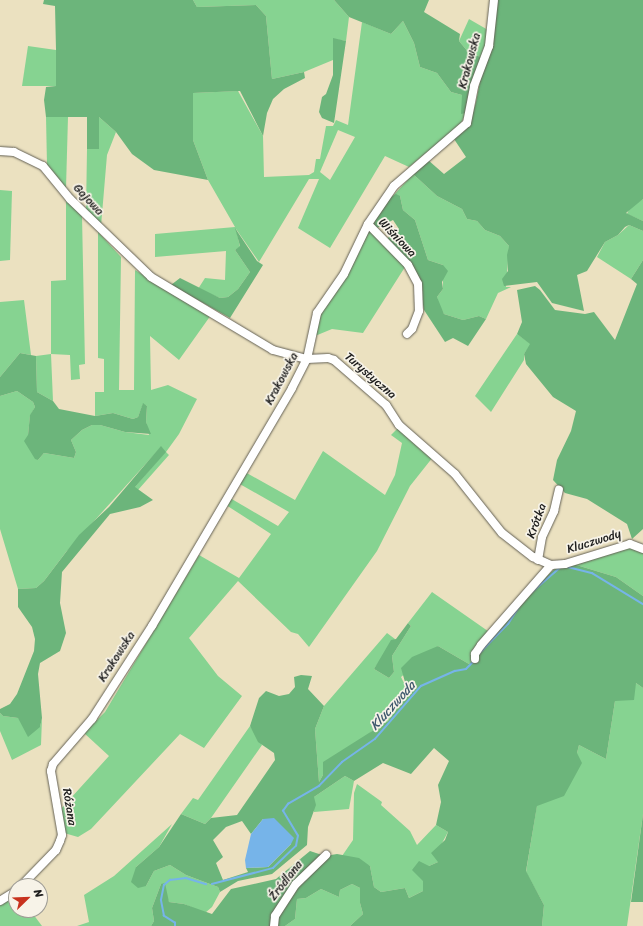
<!DOCTYPE html>
<meta charset="utf-8">
<style>
body{margin:0}
#map{position:relative;width:643px;height:926px;overflow:hidden;background:#ebe1c0;font-family:Sriracha,sans-serif}
div>[style]{position:absolute}
[style*='--x']{left:calc(var(--x)*1px);top:calc(var(--y)*1px);width:calc(var(--w)*1px);rotate:calc(var(--a)*1deg)}
.green>*{inset:0;background:#86d391}
.forest>*{inset:0;background:#6cb57b}
.water>*{inset:0;background:#76b4e9}
.stream>*{height:1.5px;margin:-0.75px;padding:0 0.75px;transform-origin:0.75px;border-radius:0.75px;background:#76b4e9}
.roads{filter:drop-shadow(0 0 1px #646155) drop-shadow(0 0 1px #646155)}
.minor>*{height:8px;margin:-4px;padding:0 4px;transform-origin:4px;border-radius:4px;background:#fff}
span{translate:-50% -50%;white-space:nowrap;text-align:center;line-height:1.15;-webkit-text-stroke:3.5px #f7f3e8;paint-order:stroke}
.street-label{font-size:12px;color:#1c1c1c}
.water-label{font-size:13px;color:#40596e;font-style:italic}
.north{position:absolute;left:8px;top:878px;width:40px;height:40px;box-sizing:border-box;background:#f7f3e8;border:1px solid #9f9d96;border-radius:50%;rotate:67deg;font-size:11px;font-weight:700;line-height:16px;text-align:center;color:#1c1c1c}
.north::after{content:'';display:block;margin:auto;width:14px;height:18px;background:#c8321e;clip-path:polygon(50% 0,100% 100%,50% 72%,0 100%)}
</style>
<div id="map">
<div class="green">
<div style="clip-path:polygon(193px 0,334px 0,349px 17px,346px 41px,333px 39px,333px 60px,304px 72px,272px 79px,266px 16px,256px 5px,197px 7px)"></div>
<div style="clip-path:polygon(469px 19px,488px 30px,487px 44px,481px 57px,469px 53px,459px 41px)"></div>
<div style="clip-path:polygon(evenodd,403px 21px,414px 43px,420px 67px,437px 73px,451px 92px,462px 95px,462px 113px,466px 113px,460px 125px,409px 167px,385px 156px,330px 248px,298px 228px,319px 179px,309px 179px,259px 262px,236px 229px,240px 247px,235px 250px,250px 272px,238px 289px,228px 297px,220px 298px,198px 289px,205px 278px,225px 280px,226px 251px,155px 257px,155px 234px,235px 227px,208px 180px,193px 140px,193px 93px,238px 91px,263px 136px,264px 177px,309px 175px,314px 172px,316px 159px,320px 159px,326px 126px,333px 126px,336px 120px,348px 125px,362px 22px,391px 34px,403px 21px,338px 130px,355px 137px,330px 180px,320px 172px,338px 130px)"></div>
<div style="clip-path:polygon(28px 46px,56px 50px,56px 86px,22px 86px)"></div>
<div style="clip-path:polygon(46px 117px,68px 117px,66px 188px,47px 165px)"></div>
<div style="clip-path:polygon(99px 117px,116px 132px,107px 155px,101px 226px,86px 212px,87px 149px,99px 149px)"></div>
<div style="clip-path:polygon(413px 174px,437px 196px,462px 209px,467px 219px,477px 221px,485px 230px,500px 236px,509px 246px,506px 287px,511px 287px,498px 293px,486px 319px,479px 316px,463px 320px,444px 314px,438px 303px,437px 297px,443px 289px,443px 265px,428px 260px,415px 220px,403px 210px,400px 196px,392px 197px)"></div>
<div style="clip-path:polygon(0 190px,12px 191px,10px 260px,0 261px)"></div>
<div style="clip-path:polygon(66px 196px,82px 215px,85px 364px,79px 365px,80px 379px,71px 380px,70px 355px,51px 354px,53px 401px,37px 392px,36px 356px,51px 354px,51px 281px,66px 280px)"></div>
<div style="clip-path:polygon(643px 199px,643px 221px,627px 214px,630px 207px)"></div>
<div style="clip-path:polygon(629px 225px,643px 231px,643px 260px,631px 279px,597px 257px,605px 242px,618px 235px)"></div>
<div style="clip-path:polygon(368px 229px,405px 267px,363px 333px,332px 329px,315px 336px,322px 311px)"></div>
<div style="clip-path:polygon(98px 232px,121px 257px,119px 390px,134px 390px,135px 270px,211px 315px,179px 360px,150px 336px,151px 390px,168px 385px,197px 399px,179px 434px,166px 452px,169px 455px,138px 490px,134px 488px,165px 452px,161px 447px,66px 552px,44px 581px,36px 588px,18px 589px,0 529px,0 396px,17px 391px,33px 402px,35px 407px,30px 416px,28px 435px,38px 460px,44px 453px,74px 458px,76px 452px,71px 440px,82px 430px,92px 425px,100px 425px,125px 432px,149px 435px,146px 422px,147px 406px,143px 404px,138px 417px,133px 419px,113px 413px,95px 416px,95px 392px,104px 392px,104px 359px,98px 358px)"></div>
<div style="clip-path:polygon(24px 300px,31px 355px,20px 353px,0 377px,0 302px)"></div>
<div style="clip-path:polygon(517px 334px,531px 344px,524px 354px,524px 360px,491px 412px,475px 396px)"></div>
<div style="clip-path:polygon(399px 427px,433px 457px,410px 486px,377px 551px,309px 647px,298px 634px,291px 632px,238px 581px,189px 638px,218px 676px,242px 696px,204px 748px,180px 734px,91px 829px,78px 837px,64px 833px,60px 810px,109px 756px,84px 733px,105px 712px,199px 555px,239px 578px,271px 534px,226px 505px,230px 498px,278px 526px,289px 512px,238px 483px,245px 472px,295px 500px,323px 451px,385px 495px,395px 475px,402px 443px,391px 435px)"></div>
<div style="clip-path:polygon(629px 546px,643px 551px,643px 596px,616px 577px,573px 564px)"></div>
<div style="clip-path:polygon(432px 592px,495px 636px,469px 664px,438px 646px,401px 677px,407px 689px,401px 703px,388px 721px,371px 732px,323px 775px,319px 782px,315px 729px,324px 706px,387px 633px,395px 639px,374px 669px,389px 678px,394px 672px,392px 656px,411px 626px,408px 623px)"></div>
<div style="clip-path:polygon(636px 683px,643px 688px,643px 814px,627px 926px,542px 926px,544px 905px,526px 872px,537px 805px,577px 753px,579px 745px,606px 759px,615px 701px)"></div>
<div style="clip-path:polygon(0 713px,3px 716px,18px 718px,40px 727px,42px 718px,41px 745px,12px 760px,0 731px)"></div>
<div style="clip-path:polygon(250px 726px,262px 745px,211px 818px,205px 824px,181px 814px,193px 798px,198px 800px)"></div>
<div style="clip-path:polygon(345px 776px,354px 781px,349px 809px,314px 812px,314px 797px)"></div>
<div style="clip-path:polygon(357px 784px,382px 802px,381px 805px,410px 831px,417px 845px,436px 825px,448px 832px,441px 845px,438px 862px,429px 866px,423px 881px,423px 891px,409px 898px,405px 888px,381px 892px,374px 887px,370px 866px,342px 856px,353px 840px,354px 793px)"></div>
<div style="clip-path:polygon(172px 824px,159px 847px,136px 867px,146px 886px,154px 871px,170px 865px,186px 875px,218px 887px,220px 892px,212px 907px,205px 913px,184px 904px,169px 902px,161px 884px,152px 908px,154px 921px,151px 926px,77px 926px,89px 922px,84px 895px,114px 876px)"></div>
<div style="clip-path:polygon(352px 884px,360px 888px,360px 903px,363px 914px,350px 926px,285px 926px,295px 919px,297px 899px,306px 898px,321px 889px,339px 897px,340px 890px)"></div>
<div style="clip-path:polygon(16px 893px,16px 910px,30px 910px,42px 926px,0 926px,0 903px)"></div>
</div>
<div class="forest">
<div style="clip-path:polygon(44px 0,193px 0,197px 7px,256px 5px,266px 16px,272px 79px,304px 72px,305px 78px,284px 89px,273px 99px,267px 113px,263px 136px,240px 91px,193px 93px,193px 140px,208px 180px,154px 170px,132px 154px,116px 132px,99px 117px,99px 149px,87px 149px,87px 117px,46px 117px,44px 100px,46px 87px,56px 86px,56px 50px,55px 6px,43px 4px)"></div>
<div style="clip-path:polygon(334px 0,429px 0,424px 12px,460px 34px,459px 41px,469px 53px,481px 57px,466px 113px,461px 114px,462px 95px,451px 92px,437px 73px,420px 67px,414px 43px,403px 21px,391px 34px,349px 17px)"></div>
<div style="clip-path:polygon(496px 0,643px 0,643px 199px,626px 213px,643px 221px,643px 231px,629px 225px,625px 227px,618px 235px,605px 242px,587px 271px,577px 275px,584px 311px,552px 303px,537px 282px,504px 286px,502px 279px,508px 271px,507px 255px,509px 246px,500px 236px,485px 230px,477px 221px,467px 219px,462px 209px,437px 196px,413px 174px,428px 160px,444px 174px,466px 157px,454px 139px,472px 116px,476px 102px)"></div>
<div style="clip-path:polygon(333px 38px,346px 41px,334px 123px,322px 118px,319px 112px,322px 97px,326px 94px,333px 75px)"></div>
<div style="clip-path:polygon(396px 194px,400px 196px,403px 210px,415px 220px,428px 260px,443px 265px,448px 271px,442px 282px,443px 289px,437px 297px,444px 314px,463px 320px,479px 316px,486px 319px,468px 346px,453px 338px,445px 342px,424px 310px,419px 283px,384px 241px,399px 229px,393px 220px,375px 229px,372px 224px,391px 197px)"></div>
<div style="clip-path:polygon(235px 228px,257px 261px,263px 265px,230px 318px,171px 285px,180px 278px,220px 298px,228px 297px,238px 289px,250px 272px,235px 250px,240px 246px)"></div>
<div style="clip-path:polygon(643px 260px,643px 529px,632px 539px,627px 524px,587px 499px,565px 493px,553px 480px,557px 460px,571px 431px,576px 411px,553px 397px,526px 364px,524px 354px,530px 344px,517px 334px,522px 322px,517px 290px,535px 286px,540px 290px,555px 310px,585px 314px,594px 312px,615px 340px,637px 284px,631px 279px)"></div>
<div style="clip-path:polygon(20px 353px,36px 356px,37px 392px,53px 401px,59px 409px,95px 416px,113px 413px,133px 419px,138px 417px,143px 403px,147px 406px,146px 422px,151px 434px,125px 432px,100px 425px,92px 425px,82px 430px,71px 440px,76px 452px,74px 458px,44px 453px,38px 460px,35px 459px,24px 441px,28px 435px,30px 415px,35px 407px,33px 402px,17px 391px,0 396px,0 377px)"></div>
<div style="clip-path:polygon(161px 446px,166px 452px,135px 487px,153px 500px,140px 507px,110px 514px,62px 572px,60px 603px,66px 633px,60px 651px,40px 663px,38px 674px,42px 718px,40px 727px,28px 737px,18px 718px,3px 716px,0 713px,0 709px,10px 704px,17px 694px,34px 651px,35px 639px,32px 627px,18px 607px,18px 589px,36px 588px,44px 581px,79px 535px,109px 507px)"></div>
<div style="clip-path:polygon(evenodd,573px 564px,616px 577px,643px 596px,643px 688px,636px 683px,634px 700px,615px 701px,606px 759px,579px 745px,577px 753px,582px 763px,564px 796px,537px 806px,526px 871px,544px 905px,542px 926px,350px 926px,363px 914px,360px 903px,360px 888px,352px 884px,340px 890px,339px 897px,321px 889px,306px 898px,297px 899px,295px 919px,285px 926px,151px 926px,154px 921px,152px 908px,161px 884px,165px 883px,169px 902px,184px 904px,212px 914px,231px 889px,276px 879px,310px 851px,325px 856px,337px 854px,359px 858px,370px 866px,374px 887px,381px 892px,405px 888px,409px 898px,423px 891px,423px 881px,412px 870px,419px 861px,429px 866px,438px 862px,431px 853px,445px 840px,448px 832px,436px 825px,441px 802px,438px 785px,449px 761px,434px 748px,411px 774px,383px 763px,354px 781px,345px 776px,314px 797px,316px 805px,308px 827px,307px 845px,272px 874px,238px 881px,220px 892px,218px 887px,186px 875px,170px 865px,154px 871px,146px 886px,138px 888px,131px 882px,136px 867px,159px 847px,181px 814px,205px 824px,211px 818px,237px 815px,275px 760px,274px 753px,258px 742px,250px 726px,259px 698px,266px 691px,279px 696px,289px 694px,295px 687px,294px 677px,301px 675px,312px 676px,308px 689px,324px 706px,315px 729px,319px 782px,323px 775px,323px 762px,388px 721px,401px 703px,407px 689px,401px 668px,412px 657px,438px 646px,469px 664px,509px 619px,523px 598px,558px 566px,573px 564px,263px 819px,291px 844px,268px 867px,246px 868px,248px 872px,223px 880px,216px 863px,223px 857px,213px 840px,226px 827px,242px 821px,251px 834px,263px 819px)"></div>
<div style="clip-path:polygon(408px 623px,411px 626px,392px 656px,394px 672px,389px 678px,374px 669px,391px 640px,396px 639px)"></div>
<div style="clip-path:polygon(643px 814px,643px 902px,631px 902px)"></div>
</div>
<div class="water">
<div style="clip-path:polygon(274px 818px,294px 838px,291px 844px,268px 867px,246px 868px,245px 860px,251px 834px,263px 819px)"></div>
</div>
<div class="stream">
<div style="--x:568;--y:567;--w:25;--a:14"></div>
<div style="--x:592;--y:573;--w:60;--a:31.3"></div>
<div style="--x:532;--y:592;--w:38;--a:-41"></div>
<div style="--x:479;--y:654;--w:42;--a:-46"></div>
<div style="--x:508;--y:624;--w:20;--a:-57"></div>
<div style="--x:212;--y:884;--w:63;--a:-14.7"></div>
<div style="--x:273;--y:868;--w:32;--a:-44"></div>
<div style="--x:296;--y:846;--w:10;--a:-79"></div>
<div style="--x:298;--y:836;--w:29;--a:-121"></div>
<div style="--x:283;--y:811;--w:9;--a:-54"></div>
<div style="--x:288;--y:804;--w:36;--a:-30"></div>
<div style="--x:319;--y:786;--w:33;--a:-46"></div>
<div style="--x:342;--y:762;--w:40;--a:-34.9"></div>
<div style="--x:375;--y:739;--w:70;--a:-49"></div>
<div style="--x:421;--y:686;--w:37;--a:-24"></div>
<div style="--x:455;--y:671;--w:11;--a:-10"></div>
<div style="--x:466;--y:669;--w:10;--a:-45"></div>
<div style="--x:175;--y:926;--w:3;--a:-90"></div>
<div style="--x:175;--y:923;--w:13;--a:-148"></div>
<div style="--x:164;--y:916;--w:16;--a:-101"></div>
<div style="--x:161;--y:900;--w:15;--a:-79"></div>
<div style="--x:164;--y:885;--w:8;--a:-40"></div>
<div style="--x:170;--y:880;--w:16;--a:-7"></div>
<div style="--x:186;--y:878;--w:21;--a:17"></div>
</div>
<div class="roads">
<div class="minor">
<div style="--x:0;--y:151;--w:14;--a:4"></div>
<div style="--x:14;--y:152;--w:32;--a:26"></div>
<div style="--x:43;--y:166;--w:43;--a:50.7"></div>
<div style="--x:70;--y:199;--w:112;--a:43.9"></div>
<div style="--x:151;--y:277;--w:142;--a:30.9"></div>
<div style="--x:273;--y:350;--w:35;--a:15"></div>
<div style="--x:307;--y:359;--w:21;--a:-3"></div>
<div style="--x:328;--y:358;--w:6;--a:18"></div>
<div style="--x:334;--y:360;--w:69;--a:40.9"></div>
<div style="--x:386;--y:405;--w:24;--a:57"></div>
<div style="--x:399;--y:425;--w:74;--a:41.2"></div>
<div style="--x:455;--y:474;--w:75;--a:51.5"></div>
<div style="--x:502;--y:533;--w:39;--a:38"></div>
<div style="--x:533;--y:557;--w:20;--a:24"></div>
<div style="--x:551;--y:565;--w:14;--a:-4"></div>
<div style="--x:565;--y:564;--w:68;--a:-17.1"></div>
<div style="--x:630;--y:544;--w:14;--a:21"></div>
<div style="--x:368;--y:224;--w:57;--a:45.7"></div>
<div style="--x:408;--y:265;--w:21;--a:62"></div>
<div style="--x:418;--y:284;--w:27;--a:88"></div>
<div style="--x:419;--y:311;--w:19;--a:111"></div>
<div style="--x:412;--y:329;--w:7;--a:135"></div>
<div style="--x:538;--y:560;--w:23;--a:-80"></div>
<div style="--x:542;--y:537;--w:29;--a:-65"></div>
<div style="--x:554;--y:511;--w:22;--a:-77"></div>
<div style="--x:475;--y:659;--w:5;--a:-90"></div>
<div style="--x:475;--y:654;--w:11;--a:-56"></div>
<div style="--x:481;--y:645;--w:106;--a:-48.8"></div>
<div style="--x:21;--y:886;--w:50;--a:-45.8"></div>
<div style="--x:56;--y:850;--w:10;--a:-66"></div>
<div style="--x:60;--y:841;--w:6;--a:-72"></div>
<div style="--x:62;--y:835;--w:65;--a:-99.8"></div>
<div style="--x:51;--y:771;--w:7;--a:-74"></div>
<div style="--x:53;--y:764;--w:60;--a:-49.1"></div>
<div style="--x:92;--y:719;--w:111;--a:-57.2"></div>
<div style="--x:152;--y:626;--w:276;--a:-59.5"></div>
<div style="--x:292;--y:388;--w:33;--a:-63"></div>
<div style="--x:307;--y:359;--w:47;--a:-77.7"></div>
<div style="--x:317;--y:313;--w:47;--a:-55.3"></div>
<div style="--x:344;--y:274;--w:55;--a:-64.4"></div>
<div style="--x:368;--y:224;--w:46;--a:-55.6"></div>
<div style="--x:394;--y:186;--w:96;--a:-40.8"></div>
<div style="--x:467;--y:123;--w:38;--a:-79"></div>
<div style="--x:474;--y:86;--w:43;--a:-69.4"></div>
<div style="--x:489;--y:46;--w:46;--a:-83.8"></div>
<div style="--x:0;--y:901;--w:19;--a:-32"></div>
<div style="--x:274;--y:926;--w:10;--a:-84"></div>
<div style="--x:275;--y:916;--w:38;--a:-57"></div>
<div style="--x:296;--y:884;--w:42;--a:-44"></div>
</div>
</div>
<div class="street-label">
<span style="left:470px;top:61px;rotate:-75deg">Krakowska</span>
<span style="left:88px;top:200px;rotate:47deg">Gajowa</span>
<span style="left:397px;top:238px;rotate:46deg">Wiśniowa</span>
<span style="left:370px;top:376px;rotate:41deg">Turystyczna</span>
<span style="left:282px;top:379px;rotate:-62deg">Krakowska</span>
<span style="left:537px;top:521px;rotate:-70deg">Krótka</span>
<span style="left:594px;top:542px;rotate:-17deg">Kluczwody</span>
<span style="left:117px;top:657px;rotate:-57deg">Krakowska</span>
<span style="left:69px;top:807px;rotate:81deg">Różana</span>
<span style="left:286px;top:881px;rotate:-52deg">Źródlana</span>
</div>
<div class="water-label">
<span style="left:393px;top:706px;rotate:-48deg">Kluczwoda</span>
</div>
<div class="north">N</div>
</div>
